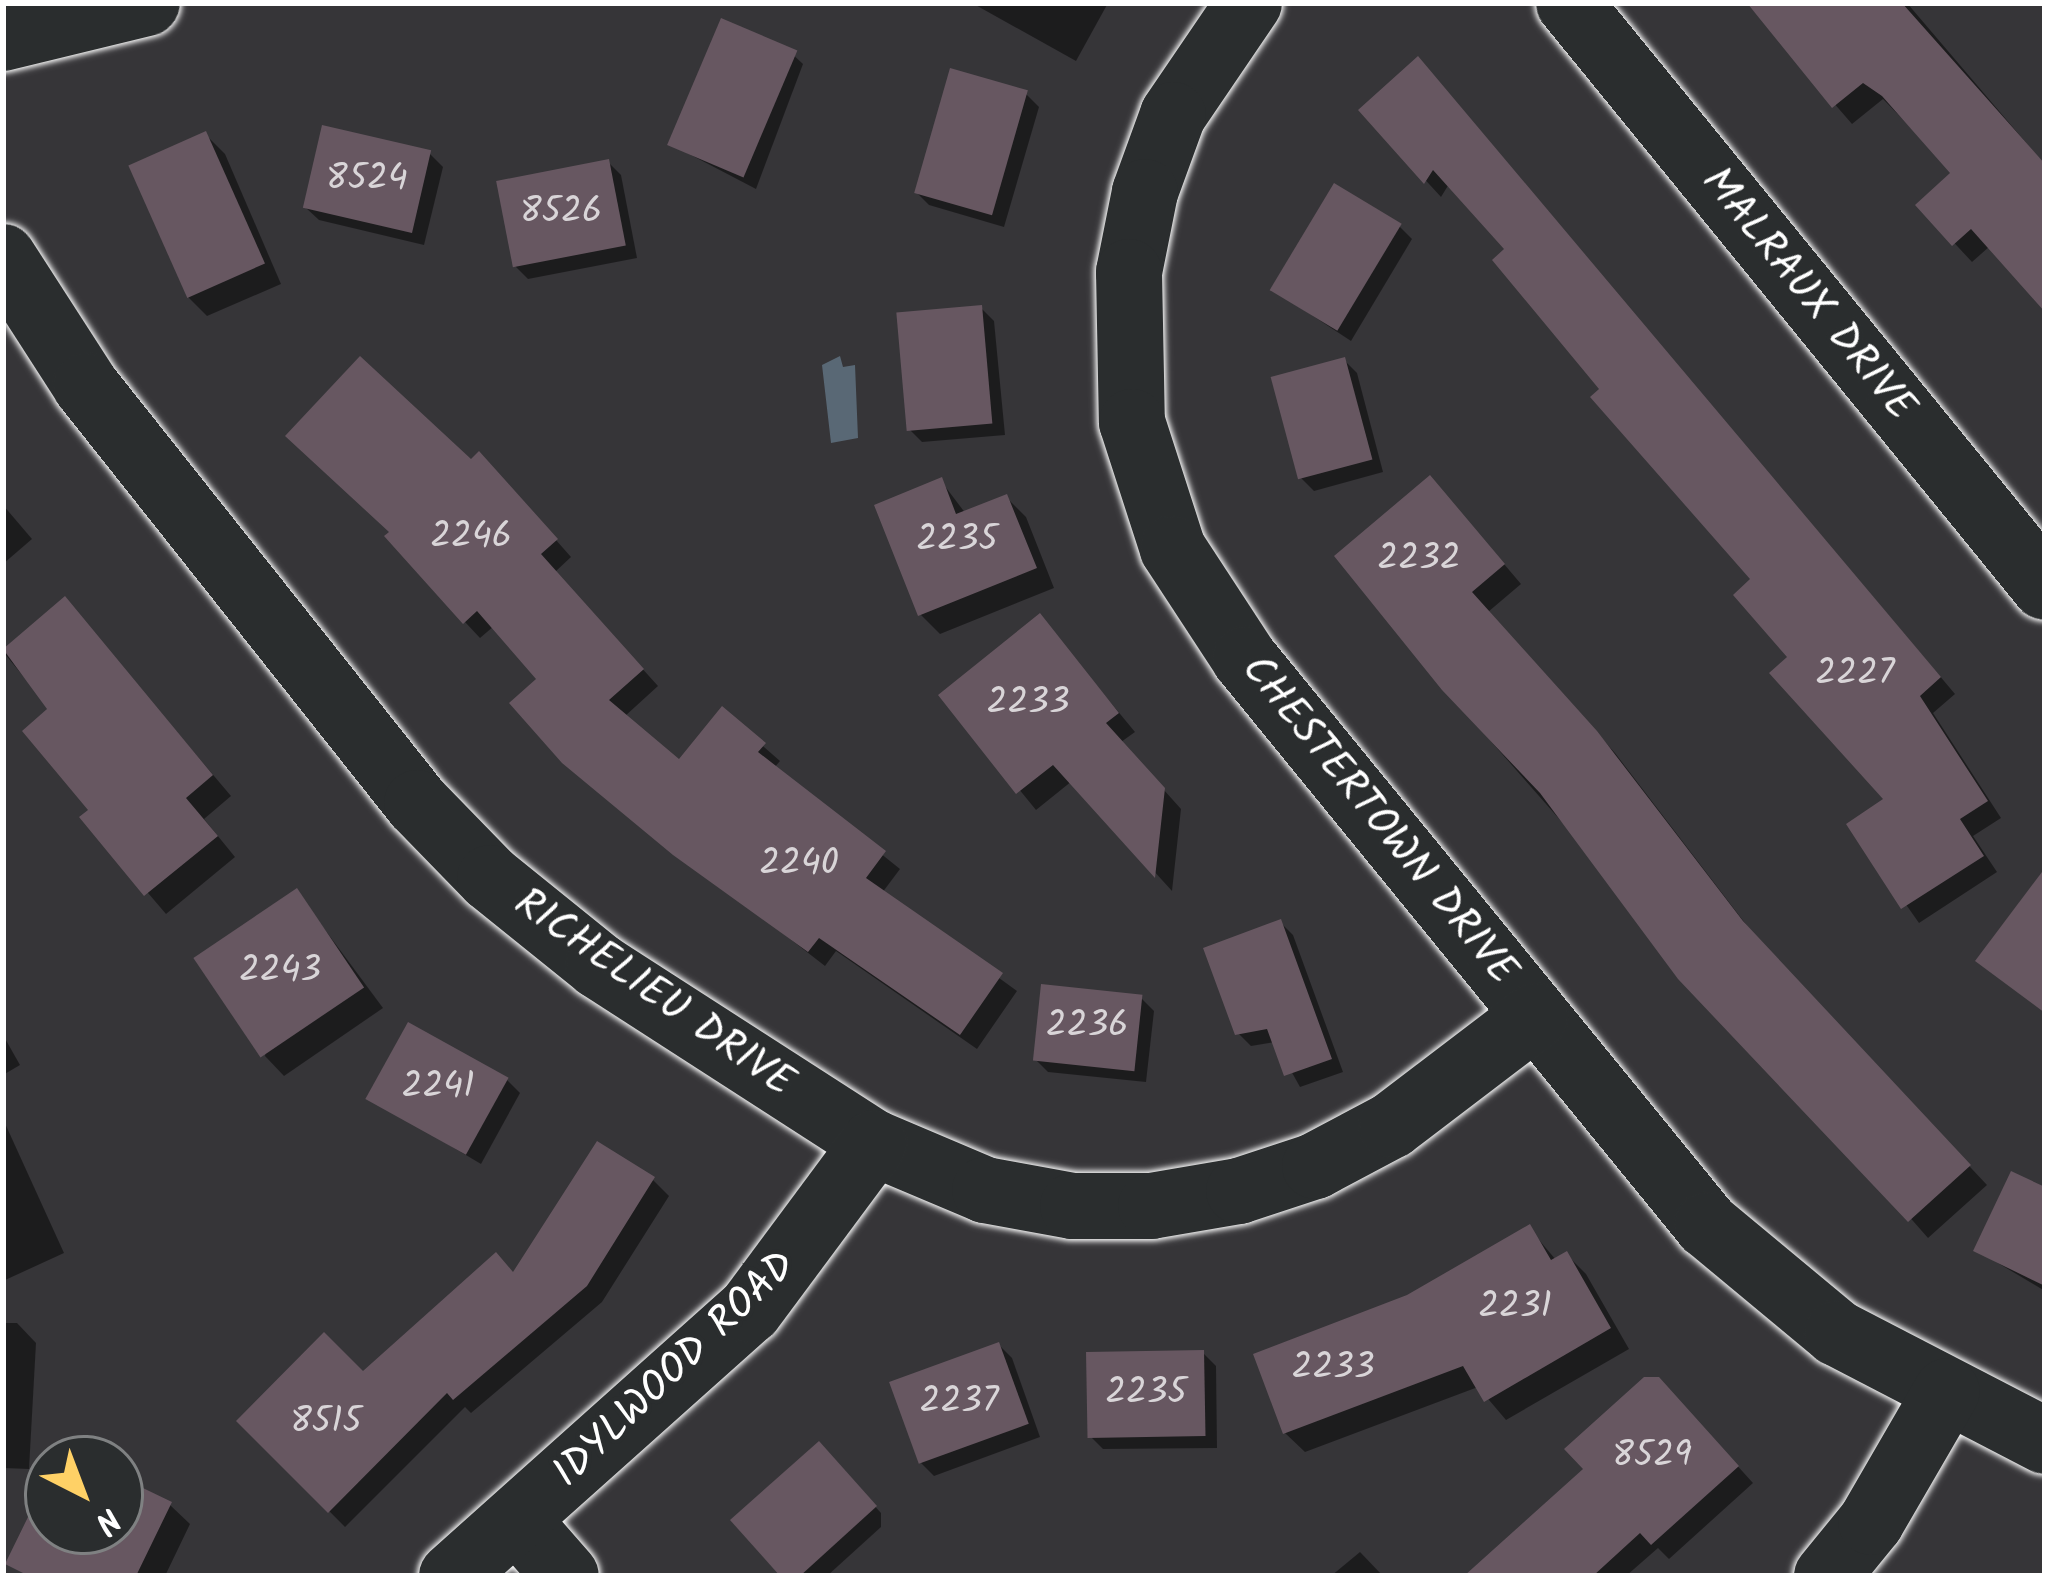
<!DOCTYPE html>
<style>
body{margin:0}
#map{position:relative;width:2048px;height:1579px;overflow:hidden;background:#363538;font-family:Kalam,sans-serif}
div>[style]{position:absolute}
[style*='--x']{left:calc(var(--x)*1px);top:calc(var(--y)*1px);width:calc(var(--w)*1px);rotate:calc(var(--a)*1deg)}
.water>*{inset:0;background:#596875}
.shadow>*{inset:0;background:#0007}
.building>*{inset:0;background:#675761;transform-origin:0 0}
.roads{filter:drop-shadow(0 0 3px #fff) drop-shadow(0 0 3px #fff)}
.minor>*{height:66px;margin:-33px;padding:0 33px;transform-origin:33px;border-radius:33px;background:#2a2d2e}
span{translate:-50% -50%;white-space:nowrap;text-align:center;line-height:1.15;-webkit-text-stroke:9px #2a2d2e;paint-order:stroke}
.number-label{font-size:36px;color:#d9d5d8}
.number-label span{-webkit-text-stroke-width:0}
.street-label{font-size:42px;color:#fff}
.frame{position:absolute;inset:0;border:6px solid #fff;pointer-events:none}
.north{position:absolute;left:24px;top:1435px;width:120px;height:120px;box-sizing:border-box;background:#2a2d2e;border:3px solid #7f8182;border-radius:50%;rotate:138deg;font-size:33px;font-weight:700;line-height:48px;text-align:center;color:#fff}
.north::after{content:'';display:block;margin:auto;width:42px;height:54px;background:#ffd166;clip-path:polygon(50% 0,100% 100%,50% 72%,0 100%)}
</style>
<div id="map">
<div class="water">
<div style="clip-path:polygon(840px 356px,843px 367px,855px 365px,858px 438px,831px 443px,822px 365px)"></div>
</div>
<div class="shadow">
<div style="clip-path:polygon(972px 3px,1108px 3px,1076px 61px)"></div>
<div style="clip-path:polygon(1747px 3px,1907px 3px,2045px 165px,2045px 308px,1990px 246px,1972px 262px,1919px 205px,1955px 173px,1883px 99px,1852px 124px)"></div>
<div style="clip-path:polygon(789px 51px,803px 64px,756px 189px,670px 144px)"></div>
<div style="clip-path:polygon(1433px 76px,1955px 694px,1933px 713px,2001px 818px,1973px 836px,1997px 872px,1919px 923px,1850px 825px,1888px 800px,1791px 657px,1754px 580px,1603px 389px,1508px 249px,1449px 184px,1441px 197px,1362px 111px)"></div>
<div style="clip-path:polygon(1026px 94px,1039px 107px,1004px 227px,929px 205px,916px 192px)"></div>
<div style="clip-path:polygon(205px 134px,225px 154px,281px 284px,207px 316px,187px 296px)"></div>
<div style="clip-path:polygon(430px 154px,443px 167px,424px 245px,319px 220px,305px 207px)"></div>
<div style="clip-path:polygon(608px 162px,621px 175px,637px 258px,528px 279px,515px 266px)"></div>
<div style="clip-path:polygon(1399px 226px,1412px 239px,1351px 341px,1272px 289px)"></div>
<div style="clip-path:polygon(981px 308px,994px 321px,1005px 435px,922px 442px,909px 429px)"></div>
<div style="clip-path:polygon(1344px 360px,1357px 373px,1383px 472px,1314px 491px,1301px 478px)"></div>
<div style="clip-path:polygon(471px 463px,495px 471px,571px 557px,555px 572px,658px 686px,624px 717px,679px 764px,723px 711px,780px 761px,774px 768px,900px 869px,882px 893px,1017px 991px,977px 1049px,836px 951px,825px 966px,582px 778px,540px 679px,494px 626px,480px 638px,465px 622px)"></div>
<div style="clip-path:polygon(941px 481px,966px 514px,1007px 498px,1026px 517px,1054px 588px,940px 634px,920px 614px)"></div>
<div style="clip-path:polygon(1448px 498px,1521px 584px,1488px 612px,1615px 753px,1761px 944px,1987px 1185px,1928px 1238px,1444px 688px)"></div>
<div style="clip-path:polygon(3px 505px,32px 539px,3px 564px)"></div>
<div style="clip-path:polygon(65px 600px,231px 796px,204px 819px,235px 857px,166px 914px,83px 817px,92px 810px,51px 710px,4px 653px)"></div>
<div style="clip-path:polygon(1040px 617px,1135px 732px,1121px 742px,1181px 809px,1172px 891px,1072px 781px,1036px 810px,942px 695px)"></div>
<div style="clip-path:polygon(297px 892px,383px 1008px,284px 1076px,265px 1056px)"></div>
<div style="clip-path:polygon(1280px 922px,1293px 935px,1343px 1072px,1300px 1087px,1275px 1042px,1251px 1046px,1238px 1033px)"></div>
<div style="clip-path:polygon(1141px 998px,1154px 1011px,1146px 1082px,1048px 1072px,1035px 1059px)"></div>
<div style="clip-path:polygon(3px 1035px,20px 1065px,3px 1075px)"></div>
<div style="clip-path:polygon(507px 1080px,520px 1093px,481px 1164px,370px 1098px)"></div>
<div style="clip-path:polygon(3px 1119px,64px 1253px,3px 1281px)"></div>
<div style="clip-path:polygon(653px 1180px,669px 1196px,602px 1302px,471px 1413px,465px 1407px,345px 1527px,240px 1421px,363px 1376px)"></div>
<div style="clip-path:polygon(2045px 1190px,2045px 1291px,1976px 1250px)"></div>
<div style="clip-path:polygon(1529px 1228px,1556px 1260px,1567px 1255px,1586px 1274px,1629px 1349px,1506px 1420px,1478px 1387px,1305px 1452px,1285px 1433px,1408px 1298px)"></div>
<div style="clip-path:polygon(3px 1323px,17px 1323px,36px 1343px,29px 1469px,3px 1468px)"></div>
<div style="clip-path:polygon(999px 1345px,1012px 1358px,1040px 1437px,934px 1476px,921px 1463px)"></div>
<div style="clip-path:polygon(1203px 1353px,1216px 1366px,1217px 1448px,1103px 1449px,1090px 1436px)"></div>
<div style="clip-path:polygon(1675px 1397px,1753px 1483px,1669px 1559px,1658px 1548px,1626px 1576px,1468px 1576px)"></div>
<div style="clip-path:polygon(831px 1458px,881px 1513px,881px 1527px,827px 1576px,784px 1576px)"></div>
<div style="clip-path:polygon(120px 1480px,170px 1505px,190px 1524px,165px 1576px,34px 1576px,120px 1531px)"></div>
<div style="clip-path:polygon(1360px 1552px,1383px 1576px,1331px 1576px)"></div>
</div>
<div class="building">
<div style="clip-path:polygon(1747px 3px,1902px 3px,2045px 164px,2045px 312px,1971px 229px,1952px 246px,1915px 205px,1950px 173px,1882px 96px,1863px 83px,1832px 108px)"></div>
<div style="left:721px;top:18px;width:83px;height:138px;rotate:23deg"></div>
<div style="clip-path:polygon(1418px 56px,1941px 677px,1920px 696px,1988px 801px,1960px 819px,1984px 856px,1901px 909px,1846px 824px,1883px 799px,1769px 673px,1787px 657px,1733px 595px,1750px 579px,1590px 397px,1599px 389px,1492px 260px,1504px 249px,1433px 170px,1424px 184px,1358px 110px)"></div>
<div style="left:950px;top:68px;width:81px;height:130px;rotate:16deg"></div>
<div style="left:322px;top:125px;width:112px;height:85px;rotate:13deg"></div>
<div style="left:206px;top:131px;width:145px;height:85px;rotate:66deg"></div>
<div style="left:609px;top:159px;width:88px;height:115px;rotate:79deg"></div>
<div style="left:1334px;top:183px;width:79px;height:125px;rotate:31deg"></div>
<div style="left:982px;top:305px;width:119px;height:86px;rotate:85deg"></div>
<div style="clip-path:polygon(360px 356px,471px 459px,479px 451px,558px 539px,541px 554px,644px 669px,609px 700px,679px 759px,722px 706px,766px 743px,758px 752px,886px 851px,866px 878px,1003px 973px,960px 1035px,819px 938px,808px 952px,673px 855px,562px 763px,509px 703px,536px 679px,477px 611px,463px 624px,384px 536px,389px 532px,285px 436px)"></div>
<div style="left:1345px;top:357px;width:106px;height:77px;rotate:75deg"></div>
<div style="clip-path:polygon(1430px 475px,1505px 564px,1472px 592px,1597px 731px,1743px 921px,1971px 1165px,1908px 1222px,1678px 979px,1540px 793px,1442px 690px,1334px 556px)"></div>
<div style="clip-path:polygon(942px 477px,956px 514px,1007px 494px,1037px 568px,918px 616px,874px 505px)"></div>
<div style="clip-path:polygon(65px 596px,213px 775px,186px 798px,218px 836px,144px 896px,79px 817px,88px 810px,22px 731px,47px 709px,3px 649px)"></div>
<div style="clip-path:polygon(1040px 613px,1119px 713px,1106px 723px,1165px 788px,1155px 878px,1053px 765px,1016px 794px,938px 695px)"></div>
<div style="clip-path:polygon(2045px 868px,2045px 1013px,1975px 961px)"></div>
<div style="left:297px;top:888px;width:120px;height:125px;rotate:56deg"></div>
<div style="clip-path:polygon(1281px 919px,1332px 1059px,1284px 1076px,1267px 1029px,1235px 1035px,1203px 948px)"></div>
<div style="left:1041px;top:984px;width:102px;height:77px;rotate:6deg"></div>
<div style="left:408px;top:1022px;width:115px;height:88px;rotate:29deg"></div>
<div style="clip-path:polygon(597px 1141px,655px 1177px,587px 1286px,453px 1400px,447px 1393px,328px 1513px,236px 1421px,324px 1332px,363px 1371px,496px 1252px,513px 1272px)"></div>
<div style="clip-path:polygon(2011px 1171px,2045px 1187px,2045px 1286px,1973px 1251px)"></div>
<div style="clip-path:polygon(1530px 1224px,1551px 1260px,1567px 1251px,1611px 1328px,1484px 1402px,1463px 1366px,1283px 1434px,1253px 1354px,1407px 1295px)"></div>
<div style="left:999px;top:1342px;width:87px;height:117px;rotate:70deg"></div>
<div style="left:1204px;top:1350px;width:86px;height:118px;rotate:89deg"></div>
<div style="clip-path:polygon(1644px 1377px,1659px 1377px,1739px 1466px,1651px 1545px,1640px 1533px,1593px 1576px,1464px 1576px,1583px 1469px,1564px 1449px)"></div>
<div style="clip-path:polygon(819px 1441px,877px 1506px,800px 1576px,780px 1576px,730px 1520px)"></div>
<div style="clip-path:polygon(120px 1477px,172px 1502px,136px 1576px,29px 1576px,5px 1564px,28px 1517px,48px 1531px,120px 1531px)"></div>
</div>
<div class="roads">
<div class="minor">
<div style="--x:1249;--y:3;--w:135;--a:124.2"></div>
<div style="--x:1173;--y:115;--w:82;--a:110"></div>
<div style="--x:1145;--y:192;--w:82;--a:101.3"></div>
<div style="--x:1129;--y:272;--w:150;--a:88.9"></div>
<div style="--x:1132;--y:422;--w:133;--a:72.1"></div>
<div style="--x:1173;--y:549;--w:131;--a:56.8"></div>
<div style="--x:1245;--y:659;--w:731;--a:50.78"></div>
<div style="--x:1707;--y:1225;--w:169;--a:39.7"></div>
<div style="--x:1837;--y:1333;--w:234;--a:27.4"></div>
<div style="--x:1569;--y:3;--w:753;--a:50.82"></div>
<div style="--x:3;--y:38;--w:148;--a:-13.7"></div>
<div style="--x:3;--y:257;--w:153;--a:57.2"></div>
<div style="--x:86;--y:386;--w:532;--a:51.56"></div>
<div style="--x:417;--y:803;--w:105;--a:45.8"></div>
<div style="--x:490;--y:878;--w:140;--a:38.9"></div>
<div style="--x:599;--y:966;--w:327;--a:32.8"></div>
<div style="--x:874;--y:1143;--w:121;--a:22.9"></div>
<div style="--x:985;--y:1190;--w:89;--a:10.3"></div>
<div style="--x:1073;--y:1206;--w:78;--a:0"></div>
<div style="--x:1151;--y:1206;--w:89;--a:-9.7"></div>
<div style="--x:1239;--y:1191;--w:80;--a:-18.2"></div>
<div style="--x:1315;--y:1166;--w:87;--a:-28"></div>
<div style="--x:1392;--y:1125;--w:180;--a:-37.3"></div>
<div style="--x:517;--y:1520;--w:74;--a:48.8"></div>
<div style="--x:452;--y:1576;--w:399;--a:-41.8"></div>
<div style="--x:750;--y:1310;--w:208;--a:-53.4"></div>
<div style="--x:1827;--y:1576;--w:70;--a:-50.8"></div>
<div style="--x:1871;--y:1522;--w:151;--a:-59.9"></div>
</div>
</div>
<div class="number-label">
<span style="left:367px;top:180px">8524</span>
<span style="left:561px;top:213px">8526</span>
<span style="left:471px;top:538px">2246</span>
<span style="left:957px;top:541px">2235</span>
<span style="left:1419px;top:560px">2232</span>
<span style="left:1855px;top:675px">2227</span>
<span style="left:1028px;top:704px">2233</span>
<span style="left:799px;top:865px">2240</span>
<span style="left:280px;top:972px">2243</span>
<span style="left:1087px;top:1027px">2236</span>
<span style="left:438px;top:1088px">2241</span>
<span style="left:1515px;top:1308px">2231</span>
<span style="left:1333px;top:1369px">2233</span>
<span style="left:1146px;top:1394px">2235</span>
<span style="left:959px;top:1403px">2237</span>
<span style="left:326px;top:1423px">8515</span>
<span style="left:1652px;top:1457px">8529</span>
</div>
<div class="street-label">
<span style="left:1807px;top:295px;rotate:51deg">MALRAUX DRIVE</span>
<span style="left:1378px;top:821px;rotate:51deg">CHESTERTOWN DRIVE</span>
<span style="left:653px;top:994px;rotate:35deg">RICHELIEU DRIVE</span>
<span style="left:675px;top:1370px;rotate:-44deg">IDYLWOOD ROAD</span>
</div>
<div class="frame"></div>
<div class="north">N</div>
</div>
